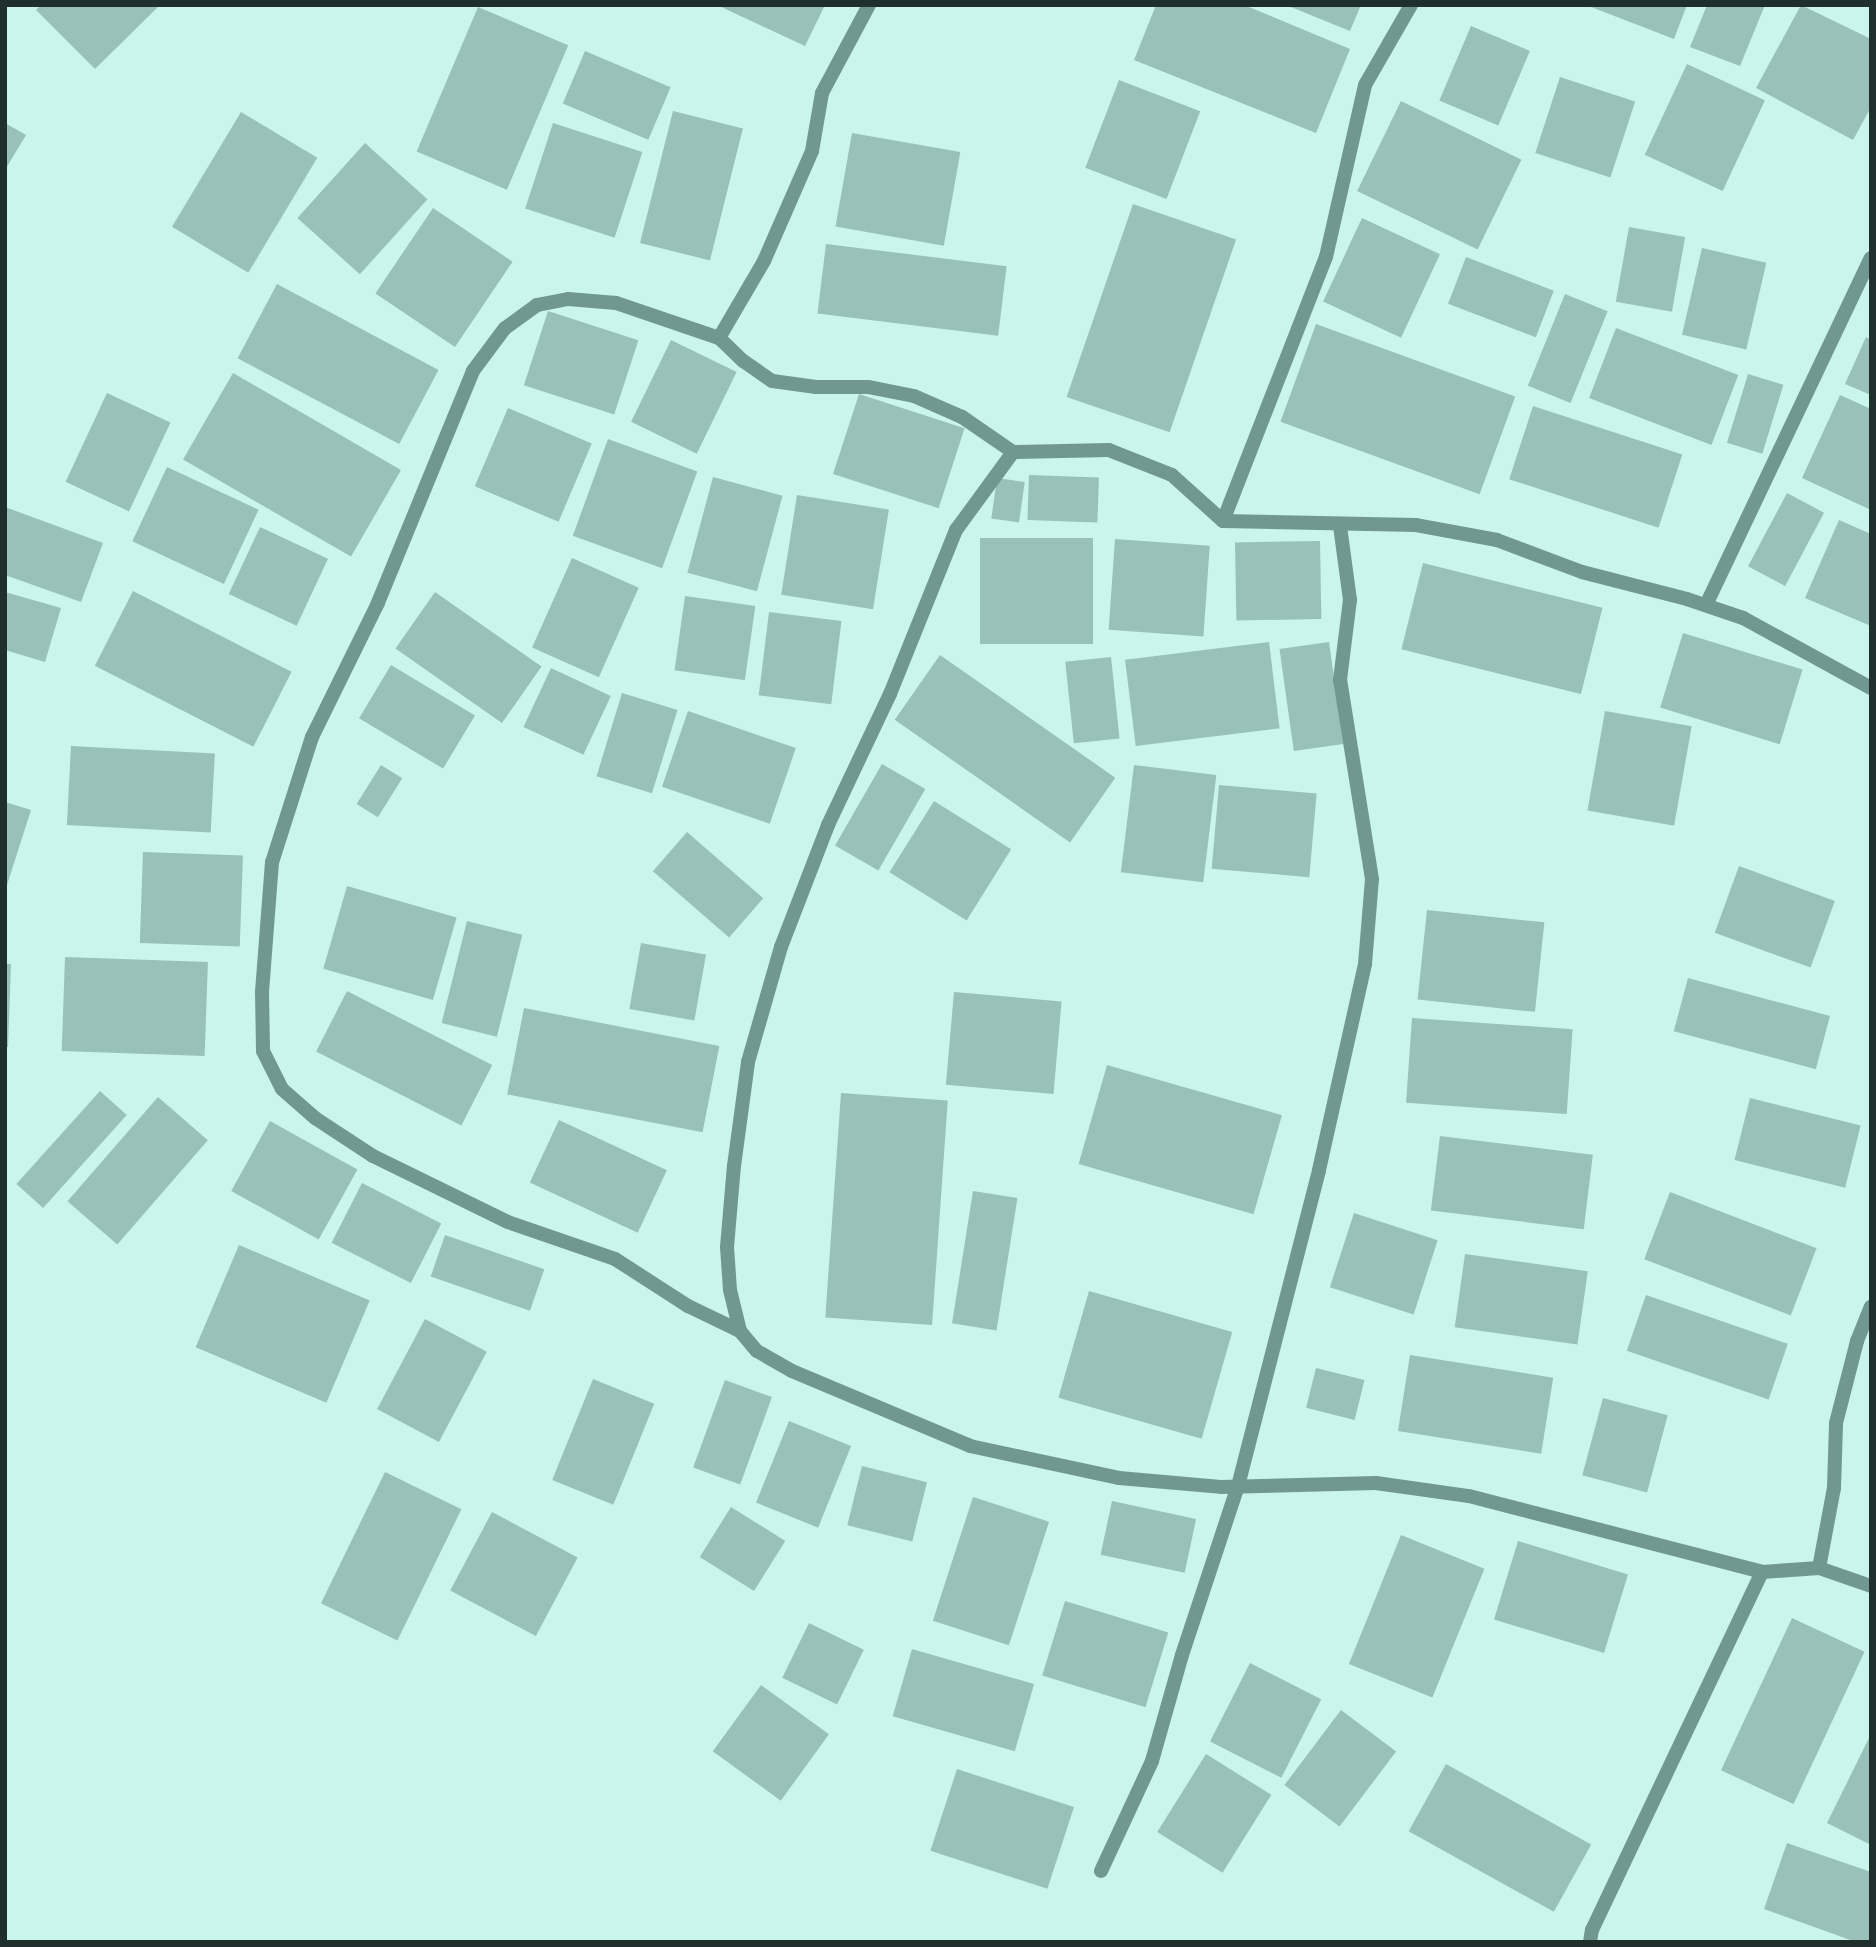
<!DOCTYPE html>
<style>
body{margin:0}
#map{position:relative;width:1876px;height:1947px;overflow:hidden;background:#caf5ec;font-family:"DM Sans",sans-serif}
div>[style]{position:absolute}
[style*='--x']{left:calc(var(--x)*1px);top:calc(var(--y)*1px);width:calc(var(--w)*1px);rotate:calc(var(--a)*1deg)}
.building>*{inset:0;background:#98c1b9;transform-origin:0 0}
.street>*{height:14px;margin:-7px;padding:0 7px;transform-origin:7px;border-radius:7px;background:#709891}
span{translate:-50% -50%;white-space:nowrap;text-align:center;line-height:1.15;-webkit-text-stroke:6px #fff;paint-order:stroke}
.frame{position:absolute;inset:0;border:7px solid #1f2f2c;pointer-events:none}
</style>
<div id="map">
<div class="building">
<div style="clip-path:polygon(41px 5px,160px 5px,95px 69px,36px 10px)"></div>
<div style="clip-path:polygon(717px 5px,825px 5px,805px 46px)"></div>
<div style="clip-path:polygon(1156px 5px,1244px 5px,1350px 49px,1316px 133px,1134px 60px)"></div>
<div style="clip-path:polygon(1286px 5px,1361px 5px,1350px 31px)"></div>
<div style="clip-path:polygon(1586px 5px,1687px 5px,1674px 39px)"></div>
<div style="clip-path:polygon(1707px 5px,1765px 5px,1740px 66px,1690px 47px)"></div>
<div style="clip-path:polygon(1801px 5px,1871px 39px,1871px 107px,1853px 140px,1756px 88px)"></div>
<div style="left:478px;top:7px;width:98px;height:157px;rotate:23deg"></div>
<div style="left:1471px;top:26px;width:64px;height:81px;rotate:23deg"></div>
<div style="left:585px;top:51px;width:93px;height:57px;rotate:23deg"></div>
<div style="left:1687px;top:64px;width:86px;height:100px;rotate:25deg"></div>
<div style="left:1560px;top:77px;width:79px;height:80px;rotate:18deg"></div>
<div style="left:1119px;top:80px;width:87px;height:94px;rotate:21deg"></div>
<div style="left:1401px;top:101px;width:134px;height:100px;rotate:26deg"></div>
<div style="left:673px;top:111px;width:72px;height:136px;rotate:14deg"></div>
<div style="left:241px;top:112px;width:89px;height:134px;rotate:31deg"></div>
<div style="clip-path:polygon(5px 123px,26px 135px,5px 170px)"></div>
<div style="left:553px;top:123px;width:94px;height:90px;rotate:18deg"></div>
<div style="left:852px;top:133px;width:110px;height:95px;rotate:10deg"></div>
<div style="left:365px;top:143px;width:84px;height:101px;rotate:42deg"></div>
<div style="left:1133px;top:204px;width:109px;height:204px;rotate:19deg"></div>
<div style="left:433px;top:208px;width:96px;height:103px;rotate:34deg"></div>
<div style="left:1362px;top:218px;width:86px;height:92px;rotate:25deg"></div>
<div style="left:1629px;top:227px;width:57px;height:76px;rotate:10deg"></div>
<div style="left:826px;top:244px;width:182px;height:70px;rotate:7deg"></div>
<div style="left:1702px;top:248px;width:66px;height:89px;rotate:13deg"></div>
<div style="left:1466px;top:257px;width:94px;height:50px;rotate:21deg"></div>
<div style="left:277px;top:284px;width:183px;height:84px;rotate:28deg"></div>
<div style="left:1565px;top:294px;width:46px;height:99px;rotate:22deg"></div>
<div style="left:548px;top:311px;width:95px;height:78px;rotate:18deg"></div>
<div style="left:1316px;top:324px;width:212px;height:104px;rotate:20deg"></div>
<div style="left:1616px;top:328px;width:131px;height:75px;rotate:21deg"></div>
<div style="clip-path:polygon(1866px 337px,1871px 340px,1871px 395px,1845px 384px)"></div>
<div style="left:671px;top:340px;width:73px;height:91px;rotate:26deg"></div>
<div style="left:233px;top:373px;width:194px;height:100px;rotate:30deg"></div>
<div style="left:1748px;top:374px;width:37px;height:72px;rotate:17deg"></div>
<div style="left:107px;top:393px;width:70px;height:98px;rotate:25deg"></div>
<div style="left:859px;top:394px;width:111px;height:84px;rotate:18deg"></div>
<div style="clip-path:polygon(1840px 395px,1871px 409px,1871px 510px,1802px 478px)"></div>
<div style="left:1533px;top:406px;width:157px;height:77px;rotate:18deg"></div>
<div style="left:508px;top:408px;width:91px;height:85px;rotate:23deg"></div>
<div style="left:608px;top:439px;width:95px;height:103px;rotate:20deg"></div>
<div style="left:167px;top:467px;width:101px;height:82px;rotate:25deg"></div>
<div style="left:1029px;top:475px;width:70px;height:45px;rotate:2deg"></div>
<div style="left:713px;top:477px;width:72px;height:99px;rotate:15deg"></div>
<div style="left:997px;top:478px;width:28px;height:41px;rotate:8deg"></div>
<div style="left:1787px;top:493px;width:42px;height:83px;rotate:28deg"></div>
<div style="left:797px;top:495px;width:93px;height:101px;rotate:9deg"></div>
<div style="clip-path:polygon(5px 507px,103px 543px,81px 602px,5px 575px)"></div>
<div style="clip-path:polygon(1839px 520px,1871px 534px,1871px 626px,1805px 598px)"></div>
<div style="left:260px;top:527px;width:75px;height:74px;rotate:25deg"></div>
<div style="left:980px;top:538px;width:113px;height:106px"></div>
<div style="left:1115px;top:539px;width:95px;height:91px;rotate:4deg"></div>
<div style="left:1320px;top:541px;width:78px;height:85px;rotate:89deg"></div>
<div style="left:572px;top:558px;width:73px;height:98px;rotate:24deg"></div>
<div style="left:1423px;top:563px;width:185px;height:89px;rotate:14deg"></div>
<div style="left:133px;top:591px;width:178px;height:84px;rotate:27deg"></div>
<div style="clip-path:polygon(5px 592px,61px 608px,45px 662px,5px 650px)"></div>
<div style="left:435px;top:592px;width:130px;height:69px;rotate:35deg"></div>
<div style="left:685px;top:596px;width:71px;height:75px;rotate:8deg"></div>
<div style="left:769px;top:612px;width:73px;height:84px;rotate:7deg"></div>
<div style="left:1683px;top:633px;width:125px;height:78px;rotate:17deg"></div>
<div style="left:1269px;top:642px;width:87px;height:145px;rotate:83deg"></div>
<div style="left:1329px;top:642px;width:103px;height:50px;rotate:82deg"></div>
<div style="left:940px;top:655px;width:214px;height:79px;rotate:35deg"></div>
<div style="left:1111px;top:657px;width:82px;height:46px;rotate:84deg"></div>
<div style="left:391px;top:665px;width:98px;height:62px;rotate:31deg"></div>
<div style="left:551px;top:668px;width:66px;height:65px;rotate:25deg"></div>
<div style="left:622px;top:693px;width:58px;height:87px;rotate:17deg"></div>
<div style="left:688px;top:711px;width:114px;height:80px;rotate:19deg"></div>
<div style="left:1605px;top:711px;width:88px;height:101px;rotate:10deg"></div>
<div style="left:71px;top:746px;width:144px;height:79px;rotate:3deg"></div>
<div style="left:882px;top:764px;width:50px;height:94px;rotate:30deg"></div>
<div style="left:381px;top:765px;width:25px;height:46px;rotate:32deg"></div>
<div style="left:1134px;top:765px;width:83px;height:108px;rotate:7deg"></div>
<div style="left:1219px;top:785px;width:98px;height:84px;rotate:5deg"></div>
<div style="left:934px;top:801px;width:91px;height:84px;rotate:32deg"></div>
<div style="clip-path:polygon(5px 802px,31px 810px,7px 885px,5px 885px)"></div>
<div style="left:687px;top:832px;width:101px;height:52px;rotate:41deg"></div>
<div style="left:143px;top:852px;width:100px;height:91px;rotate:2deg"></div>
<div style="left:1739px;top:866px;width:102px;height:71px;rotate:20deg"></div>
<div style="left:347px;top:886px;width:114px;height:86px;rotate:16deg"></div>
<div style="left:1427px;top:910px;width:118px;height:90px;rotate:6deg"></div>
<div style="left:467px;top:921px;width:57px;height:105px;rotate:14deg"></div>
<div style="left:641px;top:943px;width:66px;height:67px;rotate:10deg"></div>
<div style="left:65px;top:957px;width:143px;height:94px;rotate:2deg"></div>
<div style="clip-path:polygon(5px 964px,11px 964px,8px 1047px,5px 1047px)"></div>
<div style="left:1688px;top:978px;width:147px;height:55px;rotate:15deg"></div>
<div style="left:347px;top:991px;width:163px;height:68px;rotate:27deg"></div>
<div style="left:954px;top:992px;width:108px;height:93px;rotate:5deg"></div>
<div style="left:524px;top:1008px;width:199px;height:88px;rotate:11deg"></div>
<div style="left:1412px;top:1018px;width:161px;height:85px;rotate:4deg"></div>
<div style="left:1107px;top:1065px;width:182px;height:103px;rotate:16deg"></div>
<div style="left:100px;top:1091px;width:36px;height:125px;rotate:42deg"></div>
<div style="left:841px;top:1093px;width:107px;height:225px;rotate:4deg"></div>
<div style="left:158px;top:1097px;width:66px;height:138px;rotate:41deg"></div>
<div style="left:1750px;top:1098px;width:114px;height:64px;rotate:14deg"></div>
<div style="left:559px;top:1120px;width:119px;height:69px;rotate:25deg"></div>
<div style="left:270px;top:1121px;width:100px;height:80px;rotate:29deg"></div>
<div style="left:1440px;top:1136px;width:154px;height:75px;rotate:7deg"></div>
<div style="left:362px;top:1183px;width:89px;height:67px;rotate:27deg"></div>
<div style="left:973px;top:1191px;width:45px;height:134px;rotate:9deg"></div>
<div style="left:1670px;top:1192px;width:157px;height:72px;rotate:21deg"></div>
<div style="left:1354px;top:1213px;width:88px;height:78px;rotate:18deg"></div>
<div style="left:445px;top:1235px;width:105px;height:44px;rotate:19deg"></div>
<div style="left:239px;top:1245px;width:142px;height:111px;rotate:23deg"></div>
<div style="left:1465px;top:1254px;width:124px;height:74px;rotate:8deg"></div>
<div style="left:1089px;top:1291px;width:149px;height:111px;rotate:16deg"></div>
<div style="left:1646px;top:1295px;width:150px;height:59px;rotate:19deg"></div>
<div style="left:425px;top:1319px;width:70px;height:102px;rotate:28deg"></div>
<div style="left:1410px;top:1355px;width:145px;height:77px;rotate:9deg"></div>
<div style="left:1316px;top:1368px;width:50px;height:41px;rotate:14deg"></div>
<div style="left:593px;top:1379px;width:66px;height:109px;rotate:22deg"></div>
<div style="left:725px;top:1380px;width:50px;height:93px;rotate:20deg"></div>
<div style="left:1603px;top:1398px;width:67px;height:80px;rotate:15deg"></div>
<div style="left:789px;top:1421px;width:67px;height:88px;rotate:22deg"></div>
<div style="left:862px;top:1466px;width:67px;height:61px;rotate:14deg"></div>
<div style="left:385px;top:1472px;width:85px;height:146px;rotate:26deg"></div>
<div style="left:973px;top:1497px;width:80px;height:130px;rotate:18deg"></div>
<div style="left:1112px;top:1501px;width:86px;height:55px;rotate:12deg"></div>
<div style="left:731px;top:1507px;width:64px;height:59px;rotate:32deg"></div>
<div style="left:492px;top:1512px;width:97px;height:89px;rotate:28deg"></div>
<div style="left:1401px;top:1535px;width:90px;height:139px;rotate:22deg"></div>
<div style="left:1518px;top:1541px;width:115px;height:82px;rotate:17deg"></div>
<div style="left:1065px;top:1601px;width:108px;height:78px;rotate:17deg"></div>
<div style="left:1792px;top:1618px;width:80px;height:168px;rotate:25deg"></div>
<div style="left:809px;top:1623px;width:61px;height:61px;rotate:26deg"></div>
<div style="left:912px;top:1649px;width:127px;height:70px;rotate:16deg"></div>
<div style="left:1250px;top:1663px;width:80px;height:88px;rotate:27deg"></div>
<div style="left:761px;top:1685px;width:84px;height:82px;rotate:36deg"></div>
<div style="left:1341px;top:1710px;width:69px;height:94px;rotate:37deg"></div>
<div style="clip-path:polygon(1871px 1734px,1871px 1845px,1827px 1823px)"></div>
<div style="left:1206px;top:1754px;width:77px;height:92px;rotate:32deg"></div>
<div style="left:1446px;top:1764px;width:166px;height:77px;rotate:29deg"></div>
<div style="left:957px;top:1769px;width:123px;height:86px;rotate:18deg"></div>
<div style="clip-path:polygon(1787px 1843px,1871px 1872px,1870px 1942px,1856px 1942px,1764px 1909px)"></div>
</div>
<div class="street">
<div style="--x:719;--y:338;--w:89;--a:-59.7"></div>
<div style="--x:764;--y:261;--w:120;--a:-66.4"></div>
<div style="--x:812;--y:151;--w:59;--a:-80.2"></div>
<div style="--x:822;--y:93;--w:100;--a:-61.9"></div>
<div style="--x:1223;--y:521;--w:283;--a:-68.7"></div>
<div style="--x:1326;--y:257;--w:176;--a:-77.2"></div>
<div style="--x:1365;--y:85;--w:92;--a:-60.1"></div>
<div style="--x:1706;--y:605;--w:384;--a:-64.6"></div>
<div style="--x:1871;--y:688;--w:146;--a:-151.3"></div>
<div style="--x:1743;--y:618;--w:59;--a:-161.3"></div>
<div style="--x:1687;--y:599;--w:108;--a:-165.6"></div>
<div style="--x:1582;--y:572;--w:91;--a:-159.4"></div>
<div style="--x:1497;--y:540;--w:82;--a:-169.5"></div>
<div style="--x:1416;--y:525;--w:193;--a:-178.8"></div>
<div style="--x:1223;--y:521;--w:69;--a:-138"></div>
<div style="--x:1172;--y:475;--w:68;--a:-158.4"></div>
<div style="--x:1109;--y:450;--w:96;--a:178.8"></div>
<div style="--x:1013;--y:452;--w:62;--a:-145.5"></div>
<div style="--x:962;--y:417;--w:52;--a:-156.4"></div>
<div style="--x:914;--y:396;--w:47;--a:-168.9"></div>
<div style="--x:868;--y:387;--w:52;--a:180"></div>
<div style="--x:816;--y:387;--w:44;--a:-172.2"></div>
<div style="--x:772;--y:381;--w:35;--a:-145"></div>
<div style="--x:743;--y:361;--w:33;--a:-136"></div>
<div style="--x:719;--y:338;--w:109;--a:-161.2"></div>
<div style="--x:616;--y:303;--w:48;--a:-175.2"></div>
<div style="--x:568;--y:299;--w:32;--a:169"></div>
<div style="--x:537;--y:305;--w:39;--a:144"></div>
<div style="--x:505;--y:328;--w:54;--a:126.7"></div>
<div style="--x:473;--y:371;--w:251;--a:112.3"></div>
<div style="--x:378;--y:603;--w:149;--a:116.2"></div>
<div style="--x:312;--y:737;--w:131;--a:107.7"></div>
<div style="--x:272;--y:862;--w:130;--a:94.4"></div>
<div style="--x:262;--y:992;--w:59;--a:89"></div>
<div style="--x:263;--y:1051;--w:42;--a:63.4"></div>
<div style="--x:282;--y:1089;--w:44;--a:41.3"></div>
<div style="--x:315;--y:1118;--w:69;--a:33.2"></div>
<div style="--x:373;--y:1156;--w:150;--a:26.1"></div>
<div style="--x:508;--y:1222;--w:113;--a:19.1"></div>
<div style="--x:615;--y:1259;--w:87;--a:32.8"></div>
<div style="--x:688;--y:1306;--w:58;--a:25.7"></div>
<div style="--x:740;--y:1331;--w:26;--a:50"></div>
<div style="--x:757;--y:1351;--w:40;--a:29.7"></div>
<div style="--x:792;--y:1371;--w:193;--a:22.8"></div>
<div style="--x:970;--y:1446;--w:152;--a:12.1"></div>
<div style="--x:1119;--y:1478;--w:102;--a:5"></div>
<div style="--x:1221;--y:1487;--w:155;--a:-1.5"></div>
<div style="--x:1376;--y:1483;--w:94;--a:8"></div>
<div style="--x:1469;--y:1496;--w:303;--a:14.5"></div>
<div style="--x:1762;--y:1572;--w:57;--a:-4"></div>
<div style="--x:1819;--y:1568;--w:55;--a:19.1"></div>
<div style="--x:740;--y:1331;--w:42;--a:-103.7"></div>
<div style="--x:730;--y:1290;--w:43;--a:-94"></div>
<div style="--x:727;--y:1247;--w:81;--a:-85.1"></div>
<div style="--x:734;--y:1166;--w:105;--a:-82.3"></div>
<div style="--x:748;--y:1062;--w:120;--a:-74"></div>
<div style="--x:781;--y:947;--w:131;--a:-68.9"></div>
<div style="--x:828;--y:825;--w:145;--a:-64.7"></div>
<div style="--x:890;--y:694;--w:177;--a:-68.1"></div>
<div style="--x:956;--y:530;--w:97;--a:-53.8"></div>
<div style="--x:1819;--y:1568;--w:81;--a:-79.4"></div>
<div style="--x:1834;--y:1488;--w:65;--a:-88.2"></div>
<div style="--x:1836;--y:1423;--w:85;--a:-75.6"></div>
<div style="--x:1857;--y:1341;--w:37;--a:-68"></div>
<div style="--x:1101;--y:1871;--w:121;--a:-65.1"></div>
<div style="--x:1152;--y:1761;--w:110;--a:-74.2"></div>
<div style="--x:1182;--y:1655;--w:178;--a:-71.7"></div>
<div style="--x:1238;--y:1486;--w:326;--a:-75.6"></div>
<div style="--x:1319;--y:1170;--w:211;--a:-77.4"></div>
<div style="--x:1365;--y:964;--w:85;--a:-85.3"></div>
<div style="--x:1372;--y:879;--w:202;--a:-99.1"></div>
<div style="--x:1340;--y:680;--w:81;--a:-82.9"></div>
<div style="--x:1350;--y:600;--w:75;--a:-97.7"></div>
<div style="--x:1590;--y:1942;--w:12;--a:-81"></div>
<div style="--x:1592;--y:1930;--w:396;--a:-64.6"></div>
</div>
<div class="frame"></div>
</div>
